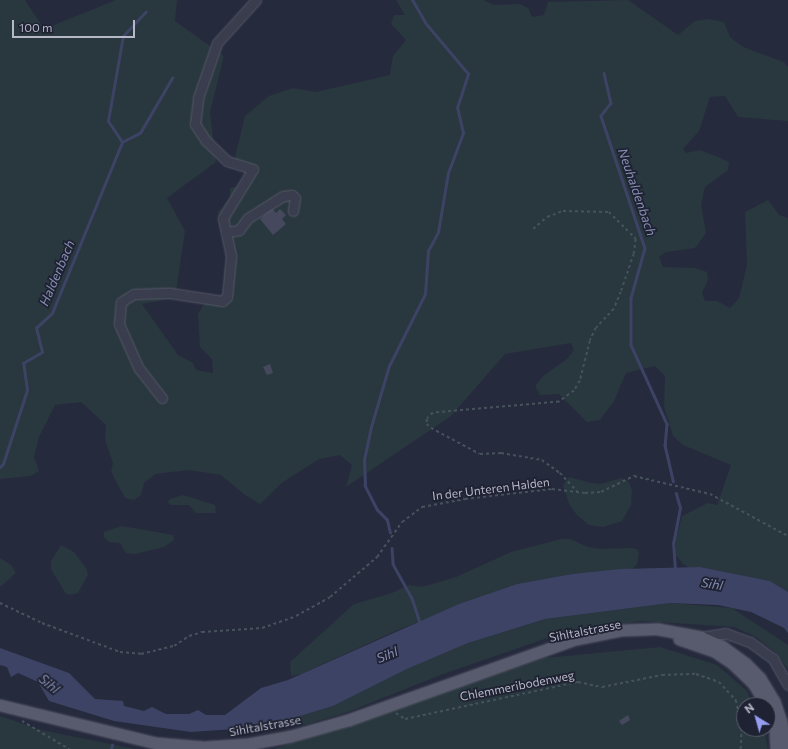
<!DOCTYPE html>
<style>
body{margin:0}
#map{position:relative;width:788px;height:749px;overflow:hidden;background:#262a3d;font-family:Commissioner,sans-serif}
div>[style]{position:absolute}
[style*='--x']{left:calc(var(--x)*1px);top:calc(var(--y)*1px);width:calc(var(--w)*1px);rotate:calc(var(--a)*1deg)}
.green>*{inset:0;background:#29373f}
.water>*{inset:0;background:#3d4364}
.stream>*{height:2.5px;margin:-1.25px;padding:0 1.25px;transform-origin:1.25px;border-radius:1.25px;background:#3d4364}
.building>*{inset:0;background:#46495e}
.path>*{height:1.5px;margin-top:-0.75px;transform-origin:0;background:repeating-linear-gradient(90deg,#46525b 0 3px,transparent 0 6px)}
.roads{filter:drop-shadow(0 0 1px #555868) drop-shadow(0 0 1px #555868)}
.minor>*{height:9px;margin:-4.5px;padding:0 4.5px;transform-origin:4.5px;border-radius:4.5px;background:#3a3d4d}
.major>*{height:11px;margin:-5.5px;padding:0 5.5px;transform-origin:5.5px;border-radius:5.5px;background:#585b6d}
span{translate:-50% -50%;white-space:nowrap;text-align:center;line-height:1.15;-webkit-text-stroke:3.5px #1f2232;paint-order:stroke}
.street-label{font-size:12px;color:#b6b8c8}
.water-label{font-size:13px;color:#878eb2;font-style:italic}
.north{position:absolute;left:736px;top:697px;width:40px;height:40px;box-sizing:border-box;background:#1f2232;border:1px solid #5b5e6e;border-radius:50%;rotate:323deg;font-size:11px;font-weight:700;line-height:16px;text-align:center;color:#b6b8c8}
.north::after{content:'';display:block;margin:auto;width:14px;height:18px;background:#949def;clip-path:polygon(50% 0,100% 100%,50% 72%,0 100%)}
.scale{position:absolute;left:12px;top:20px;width:123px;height:18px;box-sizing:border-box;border:2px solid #b6b8c8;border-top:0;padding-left:5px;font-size:12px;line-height:14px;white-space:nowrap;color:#b6b8c8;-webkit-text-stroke:3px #1f2232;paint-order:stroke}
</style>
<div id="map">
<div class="green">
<div style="clip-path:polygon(0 0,25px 0,44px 29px,116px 0,177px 0,175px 21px,224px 56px,210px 112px,216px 162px,167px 198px,185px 231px,175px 298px,142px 304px,178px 355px,193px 363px,196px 370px,213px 373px,212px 359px,200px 347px,198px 314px,204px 304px,227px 301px,224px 271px,232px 257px,218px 212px,230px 198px,230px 188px,241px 186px,256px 173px,254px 165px,234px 161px,245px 116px,269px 96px,293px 88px,316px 92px,390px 75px,393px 56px,406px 40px,391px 24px,394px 15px,405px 15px,396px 0,483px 0,494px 5px,520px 4px,528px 8px,532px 17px,544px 15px,548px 2px,628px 0,678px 35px,695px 21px,709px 19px,724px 22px,730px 37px,743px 47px,784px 62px,788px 67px,788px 121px,738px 117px,725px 96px,710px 97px,699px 131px,683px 149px,686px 153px,700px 150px,718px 157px,729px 162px,728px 170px,705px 187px,701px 205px,706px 233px,695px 248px,666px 252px,659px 257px,663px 267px,695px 268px,707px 272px,708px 280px,702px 293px,705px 301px,717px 301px,730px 308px,739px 298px,747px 265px,745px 212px,768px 200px,779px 215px,788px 218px,788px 592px,770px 581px,700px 567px,688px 567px,683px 564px,675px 554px,676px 538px,682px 516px,708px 503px,717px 505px,731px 465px,683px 445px,673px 436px,664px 406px,665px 376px,655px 366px,626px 373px,614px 401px,600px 420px,587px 422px,559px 394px,540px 395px,535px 386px,543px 376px,567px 359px,574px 350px,571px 343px,505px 354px,451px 416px,346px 487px,352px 465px,340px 455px,319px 459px,283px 482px,260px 504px,245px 495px,221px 475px,189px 470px,155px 474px,144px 483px,141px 495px,134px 500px,125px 498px,111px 472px,113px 463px,105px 440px,106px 425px,81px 402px,55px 405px,39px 437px,34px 457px,39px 471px,31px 476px,0 479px)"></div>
<div style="clip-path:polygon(569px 477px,591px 483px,601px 484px,621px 478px,629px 482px,632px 491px,631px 505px,622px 521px,603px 527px,589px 525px,576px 514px,569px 504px,563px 485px)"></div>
<div style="clip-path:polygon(183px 495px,215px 505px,216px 513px,196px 513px,189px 505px,171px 505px,168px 502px,170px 499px)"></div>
<div style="clip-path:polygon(122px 526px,173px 535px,174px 540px,164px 547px,135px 554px,126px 553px,120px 543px,109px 542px,104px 537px,104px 532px)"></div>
<div style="clip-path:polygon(561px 539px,570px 539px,588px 547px,601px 549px,630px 548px,637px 549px,639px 554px,637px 564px,632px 569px,572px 574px,517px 584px,400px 629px,301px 674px,291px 676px,290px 662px,354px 604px,392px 593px,408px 585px,422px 587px,456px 577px,511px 552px)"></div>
<div style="clip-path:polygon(61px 545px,74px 552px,86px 568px,88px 575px,78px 593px,70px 595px,66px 594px,51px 569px,51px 561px)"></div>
<div style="clip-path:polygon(0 558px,11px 565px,16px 573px,0 587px)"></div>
<div style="clip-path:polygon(670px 603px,732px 608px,788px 645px,788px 669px,776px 653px,756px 637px,734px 627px,642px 621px,562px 633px,443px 674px,348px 712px,304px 725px,297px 723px,295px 717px,333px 706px,407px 669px,468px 643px,545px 619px)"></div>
<div style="clip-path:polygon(660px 647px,717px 665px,746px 690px,754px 705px,744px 705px,744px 729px,764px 729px,768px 749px,274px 749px,544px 658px)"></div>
<div style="clip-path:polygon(0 716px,41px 730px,135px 749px,0 749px)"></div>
</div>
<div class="water">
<div style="clip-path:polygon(700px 567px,770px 581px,788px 592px,788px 633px,784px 628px,751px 612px,718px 605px,670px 603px,545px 619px,468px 643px,407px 669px,333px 706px,263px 727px,191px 732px,114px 721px,49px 701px,38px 682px,18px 673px,11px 677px,7px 667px,0 665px,0 648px,69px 673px,95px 699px,123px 701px,124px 706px,144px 711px,152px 707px,166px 714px,189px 714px,198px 710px,206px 715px,225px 715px,261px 688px,288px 680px,459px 604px,517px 584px,572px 574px,620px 569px)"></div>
</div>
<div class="stream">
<div style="--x:604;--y:73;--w:31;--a:77"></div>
<div style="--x:611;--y:103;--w:16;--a:128"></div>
<div style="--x:601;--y:116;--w:139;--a:71.6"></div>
<div style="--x:645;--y:248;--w:52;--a:105.6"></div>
<div style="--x:631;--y:298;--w:47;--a:90"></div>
<div style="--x:631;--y:345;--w:87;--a:65.5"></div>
<div style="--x:667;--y:424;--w:21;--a:95"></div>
<div style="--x:665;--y:445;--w:37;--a:77"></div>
<div style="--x:122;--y:142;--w:20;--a:-27"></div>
<div style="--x:140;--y:133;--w:64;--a:-59.8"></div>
<div style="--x:0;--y:467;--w:4;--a:-45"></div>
<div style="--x:3;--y:464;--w:78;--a:-72"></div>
<div style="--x:27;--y:390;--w:27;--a:-98"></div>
<div style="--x:23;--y:363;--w:22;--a:-30"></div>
<div style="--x:42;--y:352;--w:25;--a:-104"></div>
<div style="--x:36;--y:328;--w:22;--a:-43"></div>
<div style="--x:52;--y:313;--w:185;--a:-67.7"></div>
<div style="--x:122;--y:142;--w:25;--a:-124"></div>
<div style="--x:108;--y:121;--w:86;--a:-80"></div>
<div style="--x:123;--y:36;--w:33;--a:-47"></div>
<div style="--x:390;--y:533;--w:13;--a:-103"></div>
<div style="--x:387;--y:520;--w:14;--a:-135"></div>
<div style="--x:377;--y:510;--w:27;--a:-117"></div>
<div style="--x:365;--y:486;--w:26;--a:-92"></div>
<div style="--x:364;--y:460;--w:34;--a:-78"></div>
<div style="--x:371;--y:427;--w:64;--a:-73.6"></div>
<div style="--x:389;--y:366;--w:80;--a:-63.4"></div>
<div style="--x:425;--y:294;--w:43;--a:-86"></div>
<div style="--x:428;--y:251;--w:21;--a:-62"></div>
<div style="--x:438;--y:232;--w:60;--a:-80.4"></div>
<div style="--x:448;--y:173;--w:43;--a:-69.4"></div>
<div style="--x:463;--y:133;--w:26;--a:-103"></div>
<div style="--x:457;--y:108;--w:36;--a:-72"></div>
<div style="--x:468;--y:74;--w:65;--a:-130"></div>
<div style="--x:426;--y:24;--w:28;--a:-120"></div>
<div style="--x:392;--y:548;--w:16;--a:86"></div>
<div style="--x:393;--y:564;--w:39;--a:61"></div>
<div style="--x:412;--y:598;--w:26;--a:72"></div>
<div style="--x:675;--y:570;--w:26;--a:-94"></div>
<div style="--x:673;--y:544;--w:37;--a:-79"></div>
<div style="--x:680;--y:508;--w:15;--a:-106"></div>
<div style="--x:111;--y:749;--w:4;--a:-76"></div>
</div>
<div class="building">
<div style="clip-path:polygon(272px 208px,276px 213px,280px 209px,286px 215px,282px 219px,286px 224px,273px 235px,260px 219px)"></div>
<div style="clip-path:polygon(270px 364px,273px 373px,267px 375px,263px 367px)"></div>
<div style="clip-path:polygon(628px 715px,630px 720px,622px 725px,619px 721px)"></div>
</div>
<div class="path">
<div style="--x:533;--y:229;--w:18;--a:-41"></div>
<div style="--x:547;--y:217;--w:17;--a:-21"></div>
<div style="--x:563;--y:211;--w:46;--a:1.2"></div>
<div style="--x:609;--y:212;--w:38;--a:45"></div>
<div style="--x:636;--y:239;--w:15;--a:98"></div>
<div style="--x:634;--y:254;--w:40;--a:108.9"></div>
<div style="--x:621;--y:292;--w:18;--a:112"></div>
<div style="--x:614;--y:309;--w:26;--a:133"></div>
<div style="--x:596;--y:328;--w:14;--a:115"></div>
<div style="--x:590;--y:341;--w:41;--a:104"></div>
<div style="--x:580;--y:381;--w:12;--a:121"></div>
<div style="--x:574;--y:391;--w:19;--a:144"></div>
<div style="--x:559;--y:402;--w:126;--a:175"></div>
<div style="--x:433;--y:413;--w:8;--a:135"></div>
<div style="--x:427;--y:419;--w:5;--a:90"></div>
<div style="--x:427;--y:424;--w:6;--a:45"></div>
<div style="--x:431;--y:428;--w:55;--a:28"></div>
<div style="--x:480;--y:454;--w:21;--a:-3"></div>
<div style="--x:501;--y:453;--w:42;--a:9.7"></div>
<div style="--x:542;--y:460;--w:22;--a:36"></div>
<div style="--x:560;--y:473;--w:25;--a:47"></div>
<div style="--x:0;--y:603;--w:47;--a:25.5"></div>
<div style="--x:42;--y:623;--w:83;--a:20.4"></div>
<div style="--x:120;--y:652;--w:21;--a:5"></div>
<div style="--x:141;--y:654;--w:34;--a:-14"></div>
<div style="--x:174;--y:646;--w:18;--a:-34"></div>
<div style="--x:189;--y:636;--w:14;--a:-17"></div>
<div style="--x:202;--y:632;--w:60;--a:-3.8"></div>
<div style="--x:262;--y:628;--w:36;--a:-19"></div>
<div style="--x:296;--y:616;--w:39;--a:-29"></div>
<div style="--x:330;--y:597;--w:62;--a:-40.4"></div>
<div style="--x:377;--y:557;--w:43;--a:-54.5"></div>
<div style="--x:402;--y:522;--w:25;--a:-37"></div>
<div style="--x:422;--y:507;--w:44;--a:-10.5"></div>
<div style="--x:465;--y:499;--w:88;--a:-6.6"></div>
<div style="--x:552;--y:489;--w:33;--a:7"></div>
<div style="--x:585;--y:493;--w:16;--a:-4"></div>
<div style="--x:601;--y:492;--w:37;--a:-26"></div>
<div style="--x:634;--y:476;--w:78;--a:13.3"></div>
<div style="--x:710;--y:494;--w:89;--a:28.3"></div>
<div style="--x:396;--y:713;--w:11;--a:34"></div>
<div style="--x:405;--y:719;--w:177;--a:-12.1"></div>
<div style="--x:578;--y:682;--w:25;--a:12"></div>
<div style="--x:602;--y:687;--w:61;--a:-11.3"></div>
<div style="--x:662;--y:675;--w:34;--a:-2"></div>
<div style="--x:696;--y:674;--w:24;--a:19"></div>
<div style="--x:719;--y:682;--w:25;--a:47"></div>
<div style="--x:736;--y:700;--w:29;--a:78"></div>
<div style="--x:742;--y:728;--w:21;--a:93"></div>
<div style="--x:22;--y:721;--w:55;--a:30.8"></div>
</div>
<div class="roads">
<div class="minor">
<div style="--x:228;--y:232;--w:11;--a:-10"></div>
<div style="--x:239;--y:230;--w:15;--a:-53"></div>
<div style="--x:248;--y:218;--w:41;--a:-32.2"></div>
<div style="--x:283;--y:196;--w:9;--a:-6"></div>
<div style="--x:292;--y:195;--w:4;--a:45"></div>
<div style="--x:295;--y:198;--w:13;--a:99"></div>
<div style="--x:162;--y:398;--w:37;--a:-128"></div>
<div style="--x:139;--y:369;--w:49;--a:-114"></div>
<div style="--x:119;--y:324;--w:22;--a:-85"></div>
<div style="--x:121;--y:302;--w:15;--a:-32"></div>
<div style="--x:134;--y:294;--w:36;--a:-2"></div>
<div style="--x:170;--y:293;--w:53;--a:8.7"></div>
<div style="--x:222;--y:301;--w:6;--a:-39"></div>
<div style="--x:227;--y:297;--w:41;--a:-84.4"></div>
<div style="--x:231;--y:256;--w:39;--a:-102"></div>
<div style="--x:223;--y:218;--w:57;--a:-58.5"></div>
<div style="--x:253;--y:169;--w:27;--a:-163"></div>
<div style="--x:227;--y:161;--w:29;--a:-136"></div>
<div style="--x:206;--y:141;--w:20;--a:-123"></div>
<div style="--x:195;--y:124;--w:26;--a:-83"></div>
<div style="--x:198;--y:98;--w:58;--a:-70.9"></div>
<div style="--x:217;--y:43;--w:58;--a:-47.8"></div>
<div style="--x:701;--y:637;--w:24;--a:-9"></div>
<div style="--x:725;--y:633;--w:27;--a:20"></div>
<div style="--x:750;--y:642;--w:29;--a:36"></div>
<div style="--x:773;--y:659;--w:30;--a:60"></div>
</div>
<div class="major">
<div style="--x:679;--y:639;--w:37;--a:19"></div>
<div style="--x:714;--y:651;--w:22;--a:34"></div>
<div style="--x:732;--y:663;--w:29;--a:44"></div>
<div style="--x:753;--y:683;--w:26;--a:58"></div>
<div style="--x:0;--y:705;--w:161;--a:13.7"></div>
<div style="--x:156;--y:743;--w:48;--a:4.8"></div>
<div style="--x:204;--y:747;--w:44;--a:-3.9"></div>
<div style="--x:248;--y:744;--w:44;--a:-10.5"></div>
<div style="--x:291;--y:736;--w:59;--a:-15.7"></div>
<div style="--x:348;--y:720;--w:242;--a:-19.6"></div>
<div style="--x:576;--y:639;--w:47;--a:-11.1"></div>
<div style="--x:622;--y:630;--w:36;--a:-2"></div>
<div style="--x:658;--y:629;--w:44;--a:10.5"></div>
<div style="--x:701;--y:637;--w:24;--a:24"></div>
<div style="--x:723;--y:647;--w:27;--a:36"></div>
<div style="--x:745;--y:663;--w:21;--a:45"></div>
<div style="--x:760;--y:678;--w:27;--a:59"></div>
<div style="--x:774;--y:701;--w:21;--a:71"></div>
<div style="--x:781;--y:721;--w:28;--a:82"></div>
<div style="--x:768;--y:708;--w:23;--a:72"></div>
<div style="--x:775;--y:730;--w:19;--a:87"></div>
</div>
</div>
<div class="street-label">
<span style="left:491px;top:489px;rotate:-7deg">In der Unteren Halden</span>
<span style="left:585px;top:631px;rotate:-11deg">Sihltalstrasse</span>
<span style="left:517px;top:686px;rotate:-11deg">Chlemmeribodenweg</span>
<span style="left:265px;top:726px;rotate:-10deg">Sihltalstrasse</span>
</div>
<div class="water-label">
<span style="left:637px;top:192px;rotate:71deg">Neuhaldenbach</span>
<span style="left:57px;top:273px;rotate:-67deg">Haldenbach</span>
<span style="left:712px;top:584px;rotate:9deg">Sihl</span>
<span style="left:387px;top:655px;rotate:-22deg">Sihl</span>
<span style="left:49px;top:684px;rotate:40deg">Sihl</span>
</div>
<div class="north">N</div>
<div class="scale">100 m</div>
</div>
